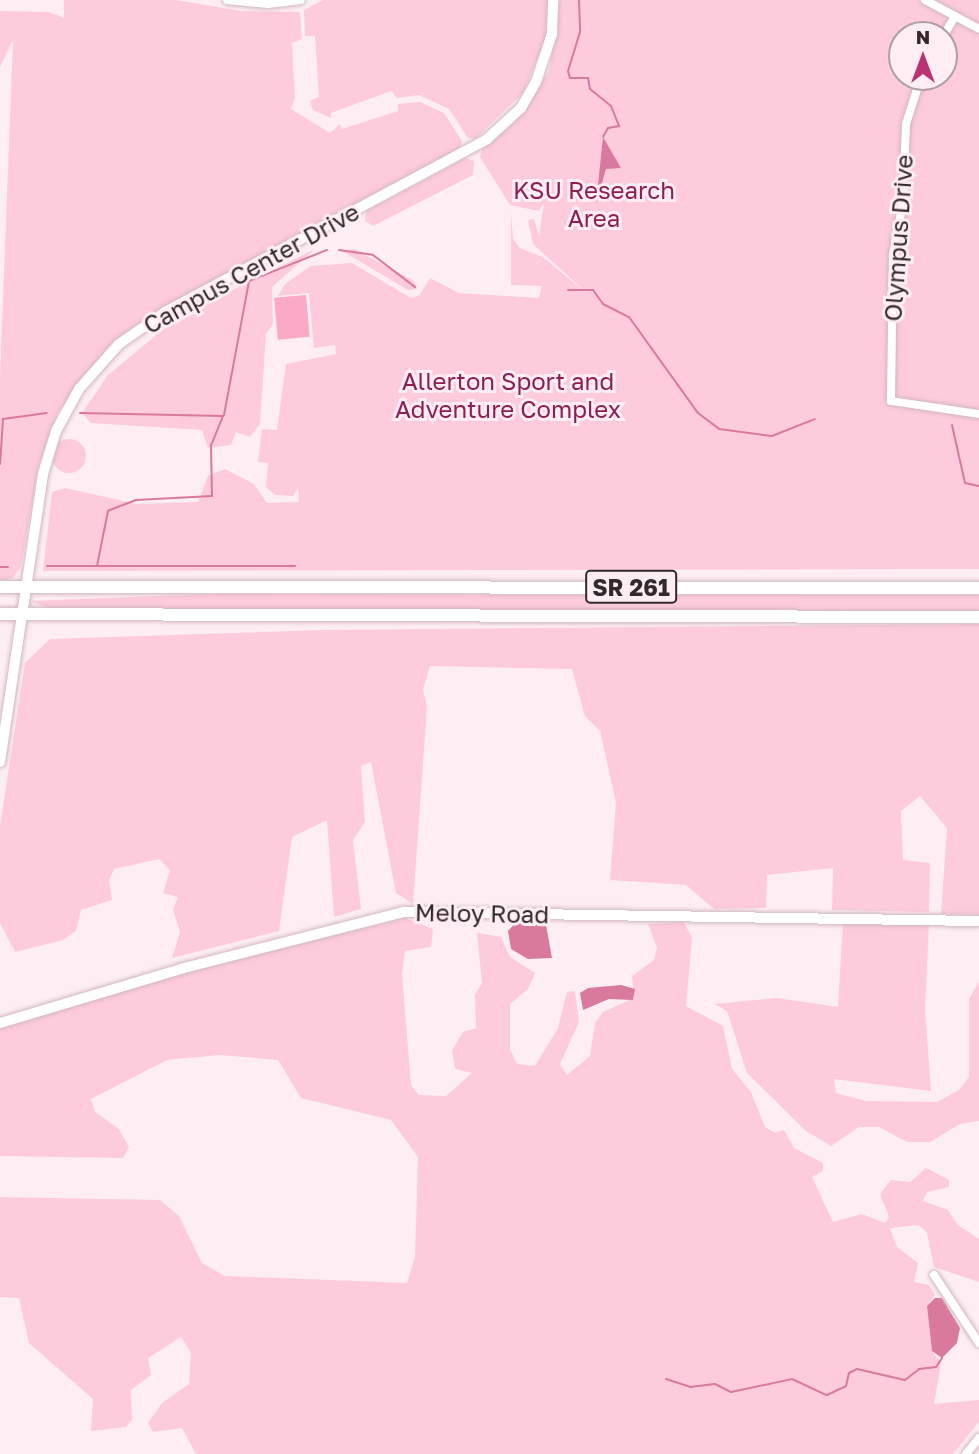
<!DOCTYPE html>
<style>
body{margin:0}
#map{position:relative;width:979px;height:1454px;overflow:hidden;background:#feeef3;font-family:"Golos Text",sans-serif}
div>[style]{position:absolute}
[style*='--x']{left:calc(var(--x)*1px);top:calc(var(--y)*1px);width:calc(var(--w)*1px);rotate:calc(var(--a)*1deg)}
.green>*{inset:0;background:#fecbdc}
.round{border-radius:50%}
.water>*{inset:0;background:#d9799e}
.stream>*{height:2px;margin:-1px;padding:0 1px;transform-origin:1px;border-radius:1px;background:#d9799e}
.building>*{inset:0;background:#faa9c6;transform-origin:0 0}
.roads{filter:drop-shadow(0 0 2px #d2b7c0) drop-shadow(0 0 2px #d2b7c0)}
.minor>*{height:8px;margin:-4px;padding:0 4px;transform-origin:4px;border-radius:4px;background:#fff}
.tertiary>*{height:10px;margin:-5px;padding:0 5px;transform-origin:5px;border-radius:5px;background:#fff}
.primary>*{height:12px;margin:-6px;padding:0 6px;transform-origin:6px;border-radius:6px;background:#fff}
span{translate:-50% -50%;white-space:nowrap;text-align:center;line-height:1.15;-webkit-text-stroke:6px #feeef3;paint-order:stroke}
.shield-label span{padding:2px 5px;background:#feeef3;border:2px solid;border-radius:5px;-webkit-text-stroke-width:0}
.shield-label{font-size:23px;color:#33292d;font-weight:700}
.park-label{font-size:24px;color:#8f1d54}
.street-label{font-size:24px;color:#33292d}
.north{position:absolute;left:888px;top:21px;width:70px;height:70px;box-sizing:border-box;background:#feeef3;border:2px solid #ad9fa4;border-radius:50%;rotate:0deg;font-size:19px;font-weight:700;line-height:28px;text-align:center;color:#33292d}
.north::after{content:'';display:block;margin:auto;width:24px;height:32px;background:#ba3271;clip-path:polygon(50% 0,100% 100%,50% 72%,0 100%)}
</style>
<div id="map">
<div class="green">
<div style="clip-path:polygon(64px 0,176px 0,241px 11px,300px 12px,302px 39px,292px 43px,295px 97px,291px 109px,330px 133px,340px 124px,342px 129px,398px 111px,398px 104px,420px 102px,444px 113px,462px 141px,459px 149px,156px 312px,108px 348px,58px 412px,39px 465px,21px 566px,13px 578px,0 581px,0 376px,13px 40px,0 67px,0 11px,49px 12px,64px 18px)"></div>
<div style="clip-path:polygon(323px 0,548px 0,546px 38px,523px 93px,475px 139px,468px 138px,449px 109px,419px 95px,397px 98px,391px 91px,331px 113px,331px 118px,313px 110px,310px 101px,319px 97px,315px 36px,305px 36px,304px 10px)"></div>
<div style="clip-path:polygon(evenodd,560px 0,979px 0,979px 569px,43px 571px,52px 492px,65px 488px,137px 504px,198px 502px,208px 476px,225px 469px,254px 484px,267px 503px,299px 502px,298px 488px,293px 496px,275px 495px,266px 487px,268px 463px,258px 462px,262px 429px,277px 430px,286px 364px,336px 354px,335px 345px,314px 348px,309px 293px,278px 296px,285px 284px,311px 266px,352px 263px,411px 298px,420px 295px,430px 278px,459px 293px,539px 298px,542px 286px,511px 285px,511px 212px,513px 239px,520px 248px,543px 257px,591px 297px,533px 244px,528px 220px,534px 219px,539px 236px,544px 202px,539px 211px,510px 205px,480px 157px,482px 149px,515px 122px,549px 71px,560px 0,902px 35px,944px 35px,944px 77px,902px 77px,902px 35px)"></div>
<div style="clip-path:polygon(466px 158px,474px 161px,473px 175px,373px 226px,365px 221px,366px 211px)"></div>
<div style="clip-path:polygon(315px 249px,272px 287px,273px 324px,266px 334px,260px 424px,250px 437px,236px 432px,231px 445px,208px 448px,202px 430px,91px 423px,82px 413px,108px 375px,178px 317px)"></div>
<div style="clip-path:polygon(354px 249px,414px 281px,417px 289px,408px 290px,342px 251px)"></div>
<div class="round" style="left:52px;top:439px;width:34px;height:34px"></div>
<div style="clip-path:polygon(210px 594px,979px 595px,979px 611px,54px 610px,30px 601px)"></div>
<div style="clip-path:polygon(979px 624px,979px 915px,941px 914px,947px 828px,920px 796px,901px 811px,903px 860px,930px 863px,929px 912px,832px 910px,833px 868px,767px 875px,766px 908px,714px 909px,686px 885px,610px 880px,616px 802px,600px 731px,585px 716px,572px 669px,430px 666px,423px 689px,427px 707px,413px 904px,396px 893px,371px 762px,361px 766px,365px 822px,353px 840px,361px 909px,334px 917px,327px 820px,292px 837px,279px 931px,172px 958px,180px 932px,173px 910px,178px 897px,163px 893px,170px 870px,159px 859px,114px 869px,109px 880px,112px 900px,81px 910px,76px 931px,63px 940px,15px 952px,0 923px,0 826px,25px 663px,50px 639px,322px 630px)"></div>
<div style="clip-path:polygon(405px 918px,433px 929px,431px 947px,405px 951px,402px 974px,411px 1085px,419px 1095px,446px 1096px,472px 1073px,455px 1069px,452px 1050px,463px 1032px,476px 1028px,475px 995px,482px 983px,477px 933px,501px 937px,510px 957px,535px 973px,528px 989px,510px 1004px,510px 1049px,517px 1064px,535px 1066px,558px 1028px,567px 992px,575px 991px,579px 1022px,560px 1064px,567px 1075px,590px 1056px,595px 1023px,603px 1012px,634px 998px,632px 976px,654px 960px,657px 948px,648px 924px,684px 922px,692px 938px,686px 1006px,723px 1026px,732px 1069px,751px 1092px,765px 1127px,775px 1133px,784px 1130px,794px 1148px,823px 1163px,823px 1171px,812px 1177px,833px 1222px,862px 1214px,885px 1223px,889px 1217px,880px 1194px,891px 1180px,910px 1182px,926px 1168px,949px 1180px,949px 1187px,927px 1192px,923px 1201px,948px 1210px,958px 1225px,979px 1239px,979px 1282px,934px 1267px,927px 1233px,919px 1225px,890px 1228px,897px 1247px,918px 1263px,914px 1282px,929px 1285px,935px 1295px,927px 1306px,932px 1351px,941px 1363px,934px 1404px,979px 1400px,979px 1422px,953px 1454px,196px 1454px,182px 1428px,153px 1432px,148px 1423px,162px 1403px,189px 1384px,191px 1353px,181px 1337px,148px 1358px,151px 1375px,131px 1390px,132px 1420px,126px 1427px,91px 1431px,93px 1399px,29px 1343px,19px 1298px,0 1297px,0 1197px,160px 1200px,179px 1216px,202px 1263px,225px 1276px,407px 1283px,415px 1257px,418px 1157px,391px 1120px,301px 1098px,278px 1060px,220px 1055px,167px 1060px,91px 1099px,95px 1112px,119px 1129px,129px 1147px,123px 1158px,0 1156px,0 1028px,165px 977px)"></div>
<div style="clip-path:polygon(843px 921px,929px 924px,925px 1009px,931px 1091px,834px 1079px,836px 1093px,866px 1101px,937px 1102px,959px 1090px,969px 1077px,969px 999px,979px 982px,979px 1121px,960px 1124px,930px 1142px,907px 1142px,879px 1127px,859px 1127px,831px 1146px,806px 1131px,747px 1073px,727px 1011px,715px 1004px,777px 998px,838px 1007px)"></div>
</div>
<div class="water">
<div style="clip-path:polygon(603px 137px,621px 168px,606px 169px,596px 204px)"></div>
<div style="clip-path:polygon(519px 919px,546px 925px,552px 958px,528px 959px,511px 949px,508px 931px)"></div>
<div style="clip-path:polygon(621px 985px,635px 989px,633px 1000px,609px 999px,583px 1010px,580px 993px,588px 988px)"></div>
<div style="clip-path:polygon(935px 1298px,942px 1298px,960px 1328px,957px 1343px,942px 1358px,932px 1351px,927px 1306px)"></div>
</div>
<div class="stream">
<div style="--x:579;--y:0;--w:32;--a:88"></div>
<div style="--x:580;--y:32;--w:41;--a:107.1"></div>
<div style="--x:568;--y:71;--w:7;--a:74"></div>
<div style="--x:570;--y:78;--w:18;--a:0"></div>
<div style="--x:588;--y:78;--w:11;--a:80"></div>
<div style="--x:590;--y:89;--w:27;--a:39"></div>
<div style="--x:611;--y:106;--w:22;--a:68"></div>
<div style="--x:619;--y:126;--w:11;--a:170"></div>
<div style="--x:608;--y:128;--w:10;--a:119"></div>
<div style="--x:339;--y:250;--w:34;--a:8"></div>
<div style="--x:373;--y:255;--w:53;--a:37.3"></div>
<div style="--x:568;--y:290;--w:25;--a:0"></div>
<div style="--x:593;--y:290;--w:17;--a:54"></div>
<div style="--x:603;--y:304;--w:29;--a:27"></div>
<div style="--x:629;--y:317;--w:118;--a:54.3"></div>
<div style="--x:698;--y:413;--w:26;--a:37"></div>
<div style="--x:719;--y:429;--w:53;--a:7.5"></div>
<div style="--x:772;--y:436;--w:46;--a:-21.6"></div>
<div style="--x:80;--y:413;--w:143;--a:1.2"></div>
<div style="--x:223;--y:416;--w:31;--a:112"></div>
<div style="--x:211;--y:445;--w:51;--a:88.9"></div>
<div style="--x:212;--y:496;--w:76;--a:177"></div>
<div style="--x:136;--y:500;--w:30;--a:159"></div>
<div style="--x:108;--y:511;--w:56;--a:101.3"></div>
<div style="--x:224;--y:415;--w:136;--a:-79.4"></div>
<div style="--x:249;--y:281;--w:84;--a:-21.7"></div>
<div style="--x:952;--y:425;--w:59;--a:77.4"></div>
<div style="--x:965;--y:483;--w:14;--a:12"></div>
<div style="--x:0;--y:464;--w:45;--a:-86.2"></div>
<div style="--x:3;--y:419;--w:44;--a:-7.8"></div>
<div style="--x:47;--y:566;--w:248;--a:0"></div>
<div style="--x:0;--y:567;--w:8;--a:0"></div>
<div style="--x:666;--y:1379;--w:25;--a:18"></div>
<div style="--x:690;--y:1387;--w:25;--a:-7"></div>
<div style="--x:715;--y:1384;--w:18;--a:27"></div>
<div style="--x:731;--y:1392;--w:62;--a:-12"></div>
<div style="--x:792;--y:1379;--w:38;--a:25"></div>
<div style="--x:827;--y:1395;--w:21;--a:-25"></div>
<div style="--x:846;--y:1386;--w:13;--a:-77"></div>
<div style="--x:849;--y:1373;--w:9;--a:-27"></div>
<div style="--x:857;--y:1369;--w:49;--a:12.9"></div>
<div style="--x:905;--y:1380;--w:18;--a:-38"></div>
<div style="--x:919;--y:1369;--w:17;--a:-7"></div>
<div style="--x:936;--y:1367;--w:11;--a:-56"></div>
</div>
<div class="building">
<div style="left:306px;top:295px;width:42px;height:32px;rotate:85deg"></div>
</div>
<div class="roads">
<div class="minor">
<div style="--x:227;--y:0;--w:41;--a:5.6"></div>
<div style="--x:268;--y:4;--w:33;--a:-7"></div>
<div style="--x:925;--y:0;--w:61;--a:28.2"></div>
<div style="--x:944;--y:35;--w:22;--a:-60"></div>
<div style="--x:921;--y:77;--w:49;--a:107.7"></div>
<div style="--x:906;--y:124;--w:78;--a:92.2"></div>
<div style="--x:903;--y:202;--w:54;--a:100.7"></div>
<div style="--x:893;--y:255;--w:146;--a:90.8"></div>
<div style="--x:891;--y:401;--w:89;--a:8.4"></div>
<div style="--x:934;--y:1275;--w:82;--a:56.5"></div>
<div style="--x:966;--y:1454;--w:21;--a:-51"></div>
</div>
<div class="tertiary">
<div style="--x:0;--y:762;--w:291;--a:-81.5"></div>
<div style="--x:43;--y:474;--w:45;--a:-73.2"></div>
<div style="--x:56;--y:431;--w:48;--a:-61.3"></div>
<div style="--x:79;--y:389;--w:60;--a:-48.4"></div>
<div style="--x:119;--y:344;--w:56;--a:-34.8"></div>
<div style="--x:165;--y:312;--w:366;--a:-28.2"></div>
<div style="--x:487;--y:139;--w:46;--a:-42.4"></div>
<div style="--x:521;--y:108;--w:30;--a:-60"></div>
<div style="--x:536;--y:82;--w:51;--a:-71.6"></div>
<div style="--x:552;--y:34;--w:34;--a:-88"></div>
<div style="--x:0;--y:1023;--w:196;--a:-16.6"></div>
<div style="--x:188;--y:967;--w:223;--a:-14.3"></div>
<div style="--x:404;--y:912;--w:575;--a:0.9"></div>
</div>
<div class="primary">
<div style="--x:0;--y:587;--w:979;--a:0.06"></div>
<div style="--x:0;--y:614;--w:979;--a:0.18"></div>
</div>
</div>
<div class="shield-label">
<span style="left:631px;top:587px">SR 261</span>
</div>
<div class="park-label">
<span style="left:594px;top:204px">KSU Research<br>Area</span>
<span style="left:508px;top:395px">Allerton Sport and<br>Adventure Complex</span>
</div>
<div class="street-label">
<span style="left:898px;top:238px;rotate:-86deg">Olympus Drive</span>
<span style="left:251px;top:268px;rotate:-29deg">Campus Center Drive</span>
<span style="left:482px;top:913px;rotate:1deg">Meloy Road</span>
</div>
<div class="north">N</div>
</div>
